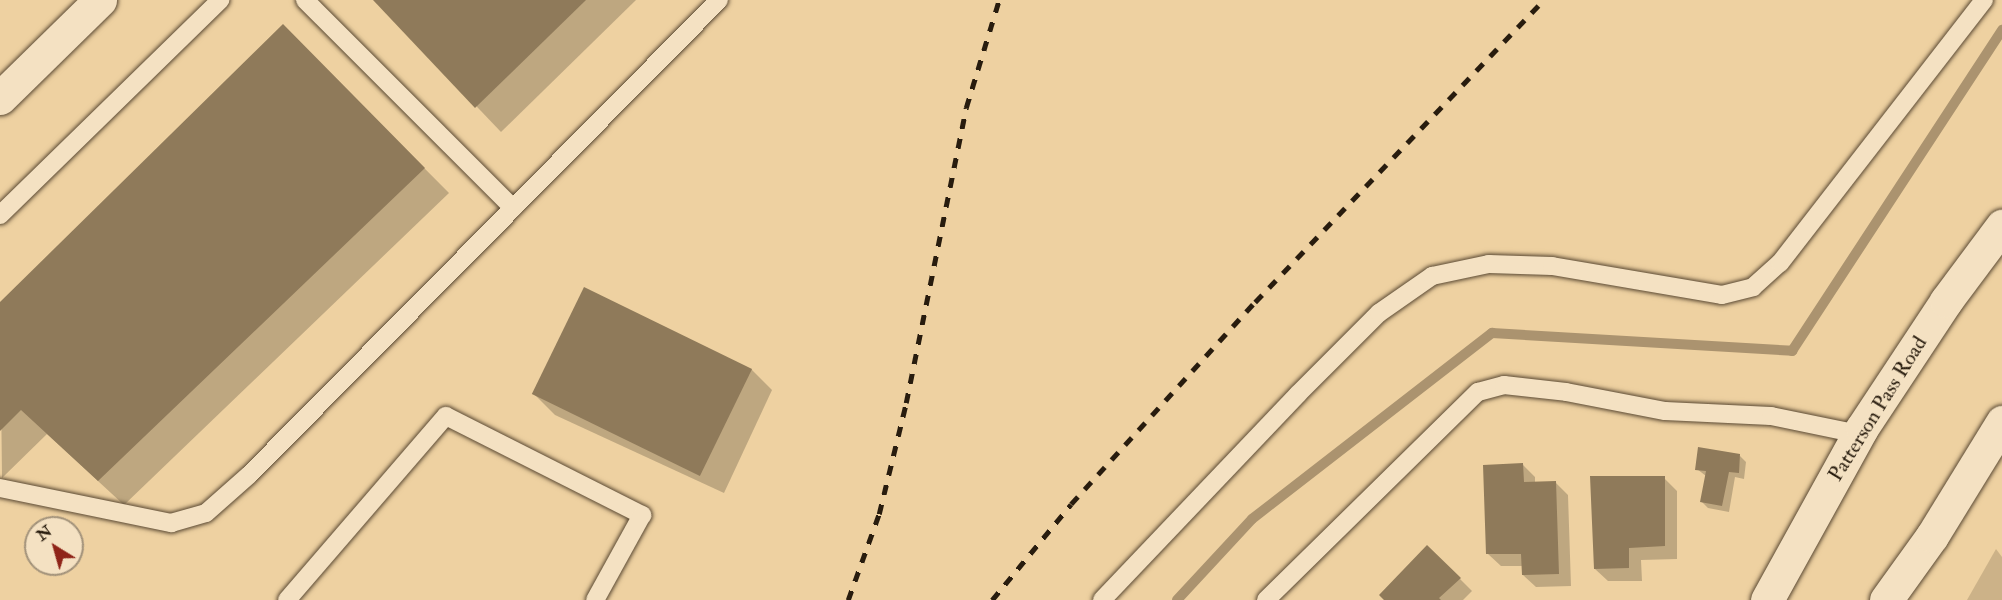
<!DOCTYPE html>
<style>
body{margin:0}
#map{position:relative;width:2002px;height:600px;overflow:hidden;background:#eed1a1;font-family:"IM FELL Double Pica",serif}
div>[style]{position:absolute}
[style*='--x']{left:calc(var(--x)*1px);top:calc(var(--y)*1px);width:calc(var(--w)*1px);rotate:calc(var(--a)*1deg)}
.green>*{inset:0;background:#ccb288}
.shadow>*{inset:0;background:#0003}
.stream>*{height:10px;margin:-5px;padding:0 5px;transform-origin:5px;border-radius:5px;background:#ab936f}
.building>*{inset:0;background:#8f7a5a;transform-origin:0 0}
.roads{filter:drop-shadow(0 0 2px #5a4933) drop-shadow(0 0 2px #5a4933)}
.service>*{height:18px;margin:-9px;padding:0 9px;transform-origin:9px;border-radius:9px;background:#f4e1c2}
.secondary>*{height:33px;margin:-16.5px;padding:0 16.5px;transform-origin:16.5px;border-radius:16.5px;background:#f4e1c2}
.rail>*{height:4.5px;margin-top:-2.25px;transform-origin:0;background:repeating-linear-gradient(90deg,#281c0e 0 10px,transparent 0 20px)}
span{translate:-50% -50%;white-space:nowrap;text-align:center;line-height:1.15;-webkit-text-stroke:5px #f4e1c2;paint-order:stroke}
.street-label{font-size:21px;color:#281c0e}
.north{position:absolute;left:24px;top:516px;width:60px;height:60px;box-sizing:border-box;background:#f4e1c2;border:2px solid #a2927a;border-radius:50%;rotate:323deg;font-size:16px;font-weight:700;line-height:24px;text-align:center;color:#281c0e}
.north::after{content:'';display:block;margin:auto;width:21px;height:27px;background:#8f2418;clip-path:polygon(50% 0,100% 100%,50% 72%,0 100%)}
</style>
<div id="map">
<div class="green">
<div style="clip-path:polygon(1996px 549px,2002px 557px,2002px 600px,1967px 600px)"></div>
</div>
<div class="shadow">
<div style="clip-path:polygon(375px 0,636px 0,501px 132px)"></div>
<div style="clip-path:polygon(283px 26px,449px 193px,124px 505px,47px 434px,2px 478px,0 304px)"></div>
<div style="clip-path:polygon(751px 369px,772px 390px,724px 493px,555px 415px,534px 394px)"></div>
<div style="clip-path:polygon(1740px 456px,1746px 462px,1744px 479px,1735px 477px,1729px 512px,1708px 508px,1702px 502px,1706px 476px,1697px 469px)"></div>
<div style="clip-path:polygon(1522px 464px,1535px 477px,1535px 483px,1555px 482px,1568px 495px,1571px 586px,1536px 587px,1523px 575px,1523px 566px,1501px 566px,1488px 554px)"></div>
<div style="clip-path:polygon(1664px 478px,1677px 491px,1677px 559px,1641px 560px,1642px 581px,1608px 581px,1595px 569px)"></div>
<div style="clip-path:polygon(1460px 579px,1472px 591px,1463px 600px,1386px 600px)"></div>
</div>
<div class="stream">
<div style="--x:1177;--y:600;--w:110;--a:-47.2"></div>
<div style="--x:1252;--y:519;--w:304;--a:-37.8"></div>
<div style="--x:1492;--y:333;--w:301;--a:3.4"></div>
<div style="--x:1792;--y:351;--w:384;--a:-56.8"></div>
</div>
<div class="building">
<div style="clip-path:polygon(373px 0,586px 0,475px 108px)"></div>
<div style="clip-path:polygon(283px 24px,425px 168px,98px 481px,21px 410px,0 431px,0 302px)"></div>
<div style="left:584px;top:287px;width:187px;height:119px;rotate:26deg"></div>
<div style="clip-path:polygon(1698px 447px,1740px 454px,1739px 473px,1729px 472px,1722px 506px,1700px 502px,1706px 471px,1695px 470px)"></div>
<div style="clip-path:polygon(1523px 463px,1524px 482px,1556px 481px,1559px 574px,1522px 575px,1521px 554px,1486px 554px,1483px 465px)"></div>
<div style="clip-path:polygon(1590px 476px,1665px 476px,1665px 546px,1629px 548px,1629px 568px,1594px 569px)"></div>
<div style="clip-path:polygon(1427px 545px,1461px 578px,1439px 598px,1441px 600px,1384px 600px,1379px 595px)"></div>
</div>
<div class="roads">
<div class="service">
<div style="--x:305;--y:0;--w:294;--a:45"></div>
<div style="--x:0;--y:215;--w:308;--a:-44.3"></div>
<div style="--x:0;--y:488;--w:175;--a:11.6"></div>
<div style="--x:171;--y:523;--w:36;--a:-16"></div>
<div style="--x:206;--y:513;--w:57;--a:-41.5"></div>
<div style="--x:249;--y:475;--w:668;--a:-45.3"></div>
<div style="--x:287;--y:600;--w:243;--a:-49.2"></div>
<div style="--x:446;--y:416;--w:220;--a:26.8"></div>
<div style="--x:642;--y:515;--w:97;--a:118.9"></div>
<div style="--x:1102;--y:600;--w:284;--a:-46.4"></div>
<div style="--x:1298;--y:394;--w:115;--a:-45"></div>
<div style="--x:1379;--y:313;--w:65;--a:-34.9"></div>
<div style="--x:1432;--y:276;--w:58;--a:-11.9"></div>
<div style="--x:1489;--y:264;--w:63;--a:1.8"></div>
<div style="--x:1552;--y:266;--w:172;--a:9.7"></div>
<div style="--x:1722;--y:295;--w:32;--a:-14"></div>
<div style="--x:1753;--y:287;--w:36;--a:-42"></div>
<div style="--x:1780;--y:263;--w:333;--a:-52.2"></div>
<div style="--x:1266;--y:600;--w:297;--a:-44.5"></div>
<div style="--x:1478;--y:392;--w:27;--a:-15"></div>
<div style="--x:1504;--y:385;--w:62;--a:6.4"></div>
<div style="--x:1566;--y:392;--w:101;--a:10.9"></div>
<div style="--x:1665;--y:411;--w:106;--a:2.7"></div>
<div style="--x:1771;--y:416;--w:90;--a:11.6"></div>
</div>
<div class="secondary">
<div style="--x:0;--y:98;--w:140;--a:-44.4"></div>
<div style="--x:1767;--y:600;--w:196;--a:-61.1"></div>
<div style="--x:1862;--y:428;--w:152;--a:-56.5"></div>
<div style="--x:1946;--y:301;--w:94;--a:-53.3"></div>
<div style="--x:1886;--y:600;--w:79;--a:-54.3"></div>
<div style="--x:1932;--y:536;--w:134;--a:-58.4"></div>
</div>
</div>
<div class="rail">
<div style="--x:848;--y:600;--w:91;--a:-70.2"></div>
<div style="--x:879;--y:514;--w:114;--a:-76.3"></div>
<div style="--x:906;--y:403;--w:301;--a:-78.5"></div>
<div style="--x:966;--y:108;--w:113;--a:-73"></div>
<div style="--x:992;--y:600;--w:124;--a:-50.5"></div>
<div style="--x:1071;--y:504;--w:273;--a:-47.7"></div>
<div style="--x:1255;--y:302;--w:418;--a:-46.3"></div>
</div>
<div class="street-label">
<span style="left:1878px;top:409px;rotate:-58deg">Patterson Pass Road</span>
</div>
<div class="north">N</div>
</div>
